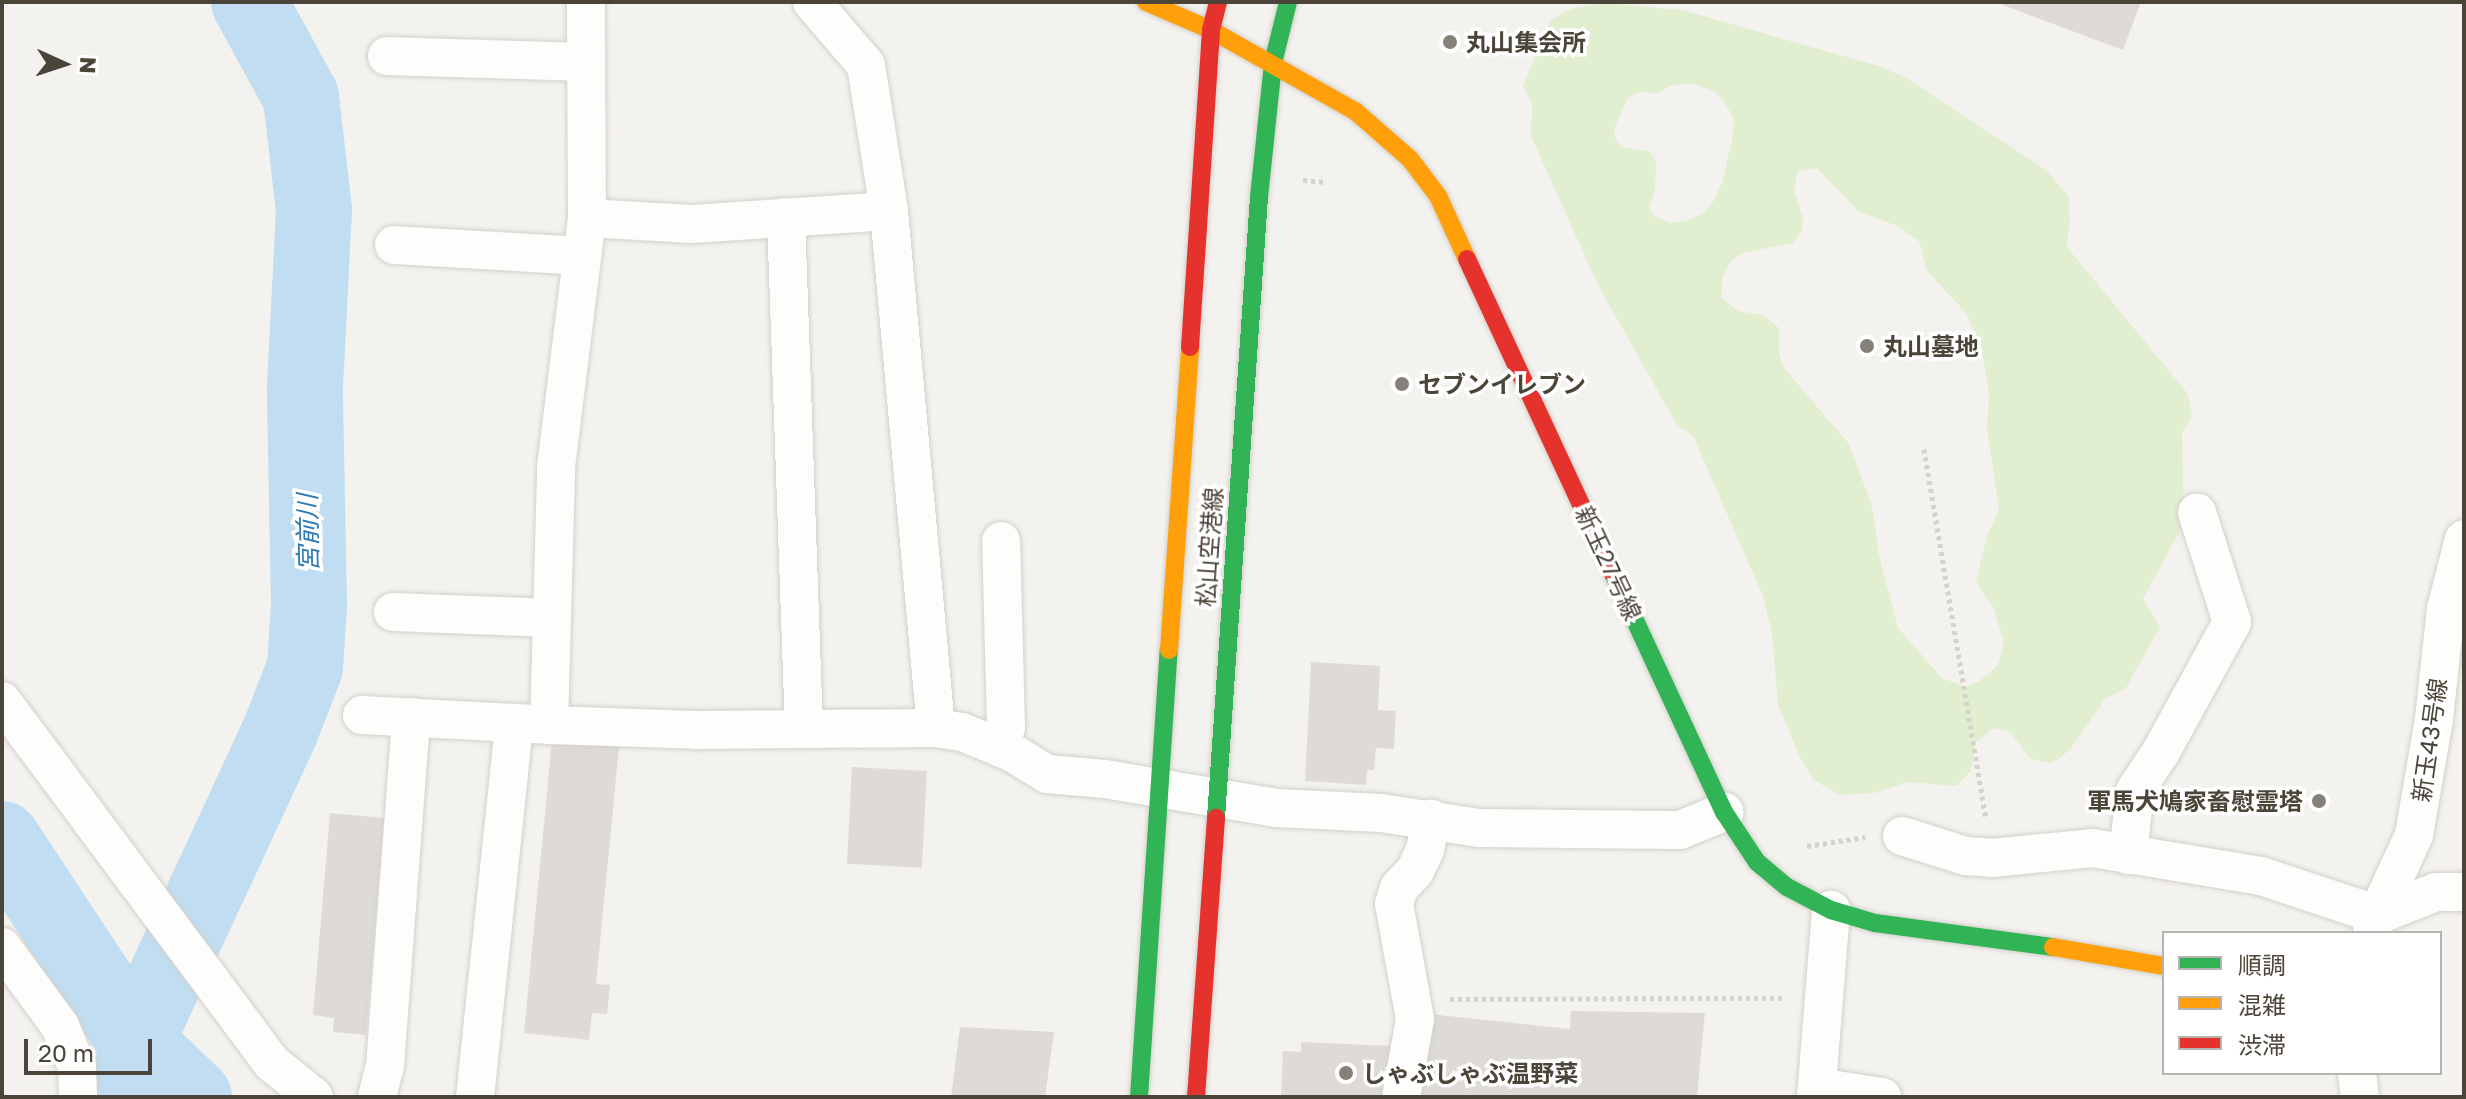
<!DOCTYPE html>
<meta charset="utf-8">
<style>
body{margin:0}
#map{position:relative;width:2466px;height:1099px;overflow:hidden;background:#f4f2ee;font-family:"Golos Text","Noto Sans JP",sans-serif}
div>[style]{position:absolute}
[style*='--x']{left:calc(var(--x)*1px);top:calc(var(--y)*1px);width:calc(var(--w)*1px);rotate:calc(var(--a)*1deg)}
.green>*{inset:0;background:#e1eecf}
.river>*{height:76px;margin:-38px;padding:0 38px;transform-origin:38px;border-radius:38px;background:#c0ddf1}
.building>*{inset:0;background:#dedbd6;transform-origin:0 0}
.path>*{height:5px;margin-top:-2.5px;transform-origin:0;background:repeating-linear-gradient(90deg,#d3d2cc 0 4px,transparent 0 8px)}
.roads{filter:drop-shadow(0 0 2px #d2d0cb) drop-shadow(0 0 2px #d2d0cb)}
.street>*{height:38px;margin:-19px;padding:0 19px;transform-origin:19px;border-radius:19px;background:#fdfdfc}
.fast>*{height:18px;margin:-9px;padding:0 9px;transform-origin:9px;border-radius:9px;background:#30b455}
.slow>*{height:18px;margin:-9px;padding:0 9px;transform-origin:9px;border-radius:9px;background:#ff9f0a}
.jam>*{height:18px;margin:-9px;padding:0 9px;transform-origin:9px;border-radius:9px;background:#e5322d}
.dots>*{width:22px;height:22px;translate:-50% -50%;box-sizing:border-box;border:4px solid #fff;border-radius:50%}
span{translate:-50% -50%;white-space:nowrap;text-align:center;line-height:1.15;-webkit-text-stroke:7px #fff;paint-order:stroke}
.poi-label{font-size:24px;color:#4b4439;font-weight:700}
.left{translate:0 -50%;text-align:left}
.right{translate:-100% -50%;text-align:right}
.street-label{font-size:24px;color:#4b4439}
.water-label{font-size:26px;color:#2e7ab2;font-style:italic}
.frame{position:absolute;inset:0;border:4px solid #4b4439;pointer-events:none}
.legend{position:absolute;left:2162px;top:931px;width:280px;height:144px;box-sizing:border-box;background:#fff;border:2px solid #b7b4b0;margin:0;padding:10px 14px;list-style:none;font-size:24px;color:#4b4439}
.legend li{display:flex;align-items:center;gap:16px;height:40px}
.legend b{width:40px;border:2px solid #b7b4b0}
.north{position:absolute;left:24px;top:24px;width:80px;height:80px;-webkit-text-stroke:6px #fff;paint-order:stroke;rotate:93deg;font-size:22px;font-weight:700;line-height:32px;text-align:center;color:#4b4439}
.north::after{content:'';display:block;margin:auto;width:28px;height:36px;background:#4b4439;clip-path:polygon(50% 0,100% 100%,50% 72%,0 100%)}
.scale{position:absolute;left:24px;top:1039px;width:128px;height:36px;box-sizing:border-box;border:4px solid #4b4439;border-top:0;padding-left:10px;font-size:24px;line-height:28px;white-space:nowrap;color:#4b4439;-webkit-text-stroke:6px #fff;paint-order:stroke}
</style>
<div id="map">
<div class="green">
<div style="clip-path:polygon(evenodd,1604px 3px,1682px 10px,1878px 66px,1905px 77px,2046px 170px,2068px 196px,2070px 220px,2067px 247px,2188px 394px,2192px 416px,2182px 434px,2184px 523px,2143px 599px,2160px 627px,2126px 688px,2105px 699px,2071px 748px,2059px 759px,2049px 763px,2031px 759px,2010px 732px,1994px 728px,1976px 742px,1971px 771px,1957px 786px,1908px 782px,1874px 793px,1839px 795px,1814px 780px,1801px 760px,1778px 705px,1772px 633px,1763px 596px,1693px 436px,1677px 425px,1598px 285px,1531px 136px,1532px 104px,1523px 86px,1550px 21px,1571px 9px,1604px 3px,1693px 84px,1714px 91px,1727px 106px,1734px 120px,1732px 139px,1722px 183px,1713px 202px,1704px 213px,1686px 221px,1669px 223px,1654px 216px,1649px 209px,1655px 190px,1656px 161px,1650px 152px,1623px 147px,1616px 140px,1614px 129px,1628px 97px,1641px 92px,1657px 93px,1673px 85px,1693px 84px,1604px 3px,1817px 168px,1858px 211px,1895px 225px,1919px 241px,1927px 271px,1966px 313px,1982px 350px,1989px 395px,1987px 429px,1999px 509px,1987px 536px,1976px 582px,1994px 609px,2004px 643px,1998px 665px,1981px 680px,1966px 687px,1942px 678px,1898px 628px,1879px 555px,1872px 506px,1849px 444px,1783px 367px,1779px 352px,1779px 328px,1763px 315px,1738px 311px,1721px 297px,1723px 276px,1730px 262px,1742px 253px,1793px 243px,1802px 231px,1803px 219px,1794px 190px,1798px 171px,1817px 168px)"></div>
</div>
<div class="river">
<div style="--x:2;--y:839;--w:243;--a:56.6"></div>
<div style="--x:136;--y:1042;--w:80;--a:43.5"></div>
<div style="--x:130;--y:1097;--w:55;--a:-83.8"></div>
<div style="--x:136;--y:1042;--w:345;--a:-65.1"></div>
<div style="--x:281;--y:729;--w:66;--a:-68.8"></div>
<div style="--x:305;--y:667;--w:62;--a:-86.3"></div>
<div style="--x:309;--y:605;--w:218;--a:-91.1"></div>
<div style="--x:305;--y:387;--w:177;--a:-87.1"></div>
<div style="--x:314;--y:210;--w:114;--a:-96.6"></div>
<div style="--x:301;--y:97;--w:108;--a:-118.7"></div>
</div>
<div class="building">
<div style="clip-path:polygon(1995px 2px,2141px 2px,2123px 50px)"></div>
<div style="clip-path:polygon(1311px 662px,1380px 666px,1378px 710px,1396px 711px,1394px 749px,1376px 748px,1374px 770px,1367px 770px,1366px 785px,1305px 781px)"></div>
<div style="clip-path:polygon(552px 740px,619px 747px,596px 984px,610px 985px,607px 1014px,592px 1013px,589px 1040px,524px 1033px)"></div>
<div style="left:852px;top:767px;width:75px;height:97px;rotate:3deg"></div>
<div style="clip-path:polygon(330px 813px,384px 818px,366px 1035px,333px 1032px,334px 1018px,313px 1015px)"></div>
<div style="clip-path:polygon(1571px 1011px,1705px 1013px,1697px 1097px,1421px 1097px,1429px 1014px,1570px 1029px)"></div>
<div style="clip-path:polygon(960px 1027px,1054px 1032px,1045px 1097px,951px 1097px)"></div>
<div style="clip-path:polygon(1301px 1042px,1391px 1046px,1388px 1097px,1281px 1097px,1283px 1051px,1301px 1052px)"></div>
</div>
<div class="path">
<div style="--x:1303;--y:180;--w:23;--a:5"></div>
<div style="--x:1924;--y:449;--w:374;--a:80.5"></div>
<div style="--x:1807;--y:846;--w:59;--a:-8.8"></div>
<div style="--x:1450;--y:999;--w:334;--a:-0.2"></div>
</div>
<div class="roads">
<div class="street">
<div style="--x:812;--y:2;--w:83;--a:49.4"></div>
<div style="--x:866;--y:65;--w:148;--a:81"></div>
<div style="--x:387;--y:56;--w:198;--a:1.7"></div>
<div style="--x:786;--y:217;--w:512;--a:87.99"></div>
<div style="--x:587;--y:218;--w:105;--a:3.3"></div>
<div style="--x:692;--y:224;--w:197;--a:-3.8"></div>
<div style="--x:889;--y:211;--w:519;--a:84.81"></div>
<div style="--x:394;--y:245;--w:188;--a:3.3"></div>
<div style="--x:393;--y:612;--w:159;--a:2.2"></div>
<div style="--x:2;--y:701;--w:452;--a:53.3"></div>
<div style="--x:272;--y:1063;--w:54;--a:39"></div>
<div style="--x:362;--y:715;--w:152;--a:3"></div>
<div style="--x:549;--y:725;--w:147;--a:1.9"></div>
<div style="--x:696;--y:730;--w:240;--a:-0.5"></div>
<div style="--x:936;--y:728;--w:26;--a:9"></div>
<div style="--x:962;--y:732;--w:53;--a:22.2"></div>
<div style="--x:1011;--y:752;--w:42;--a:31.4"></div>
<div style="--x:1047;--y:774;--w:58;--a:4.9"></div>
<div style="--x:1105;--y:779;--w:174;--a:9.6"></div>
<div style="--x:1277;--y:808;--w:104;--a:2.8"></div>
<div style="--x:1381;--y:813;--w:99;--a:8.7"></div>
<div style="--x:1479;--y:828;--w:201;--a:0.6"></div>
<div style="--x:1680;--y:830;--w:48;--a:-22.2"></div>
<div style="--x:1000;--y:748;--w:22;--a:-74"></div>
<div style="--x:1006;--y:727;--w:186;--a:-91.5"></div>
<div style="--x:1902;--y:836;--w:67;--a:17.4"></div>
<div style="--x:1966;--y:856;--w:26;--a:4"></div>
<div style="--x:1992;--y:858;--w:100;--a:-5.7"></div>
<div style="--x:2092;--y:848;--w:171;--a:9.4"></div>
<div style="--x:2261;--y:876;--w:123;--a:18.4"></div>
<div style="--x:2378;--y:915;--w:62;--a:-21.6"></div>
<div style="--x:2436;--y:892;--w:28;--a:0"></div>
<div style="--x:2128;--y:855;--w:64;--a:-83.8"></div>
<div style="--x:2135;--y:791;--w:49;--a:-56.6"></div>
<div style="--x:2162;--y:750;--w:146;--a:-61.3"></div>
<div style="--x:2232;--y:622;--w:115;--a:-107.7"></div>
<div style="--x:2372;--y:926;--w:100;--a:-65.2"></div>
<div style="--x:2414;--y:835;--w:118;--a:-80.2"></div>
<div style="--x:2434;--y:719;--w:111;--a:-83.8"></div>
<div style="--x:2446;--y:609;--w:72;--a:-75.6"></div>
<div style="--x:2;--y:947;--w:98;--a:53.7"></div>
<div style="--x:60;--y:1026;--w:44;--a:67.5"></div>
<div style="--x:77;--y:1067;--w:30;--a:88"></div>
<div style="--x:2357;--y:1073;--w:24;--a:83"></div>
<div style="--x:1817;--y:1087;--w:66;--a:8.7"></div>
<div style="--x:377;--y:1097;--w:32;--a:-76"></div>
<div style="--x:385;--y:1066;--w:350;--a:-85.7"></div>
<div style="--x:475;--y:1097;--w:376;--a:-84"></div>
<div style="--x:514;--y:723;--w:35;--a:3"></div>
<div style="--x:549;--y:725;--w:258;--a:-88.4"></div>
<div style="--x:556;--y:467;--w:251;--a:-82.9"></div>
<div style="--x:587;--y:218;--w:216;--a:-90.3"></div>
<div style="--x:1401;--y:1097;--w:79;--a:-79.8"></div>
<div style="--x:1415;--y:1019;--w:117;--a:-100.3"></div>
<div style="--x:1394;--y:904;--w:17;--a:-73"></div>
<div style="--x:1399;--y:888;--w:23;--a:-47"></div>
<div style="--x:1415;--y:871;--w:23;--a:-65"></div>
<div style="--x:1425;--y:850;--w:32;--a:-79"></div>
<div style="--x:1816;--y:1097;--w:188;--a:-85.4"></div>
</div>
<div class="fast">
<div style="--x:1613;--y:573;--w:264;--a:65.1"></div>
<div style="--x:1724;--y:812;--w:60;--a:56.6"></div>
<div style="--x:1757;--y:862;--w:39;--a:40"></div>
<div style="--x:1787;--y:887;--w:50;--a:27.6"></div>
<div style="--x:1831;--y:910;--w:46;--a:16.5"></div>
<div style="--x:1875;--y:923;--w:180;--a:7.7"></div>
<div style="--x:1216;--y:818;--w:622;--a:-86.04"></div>
<div style="--x:1259;--y:197;--w:135;--a:-84"></div>
<div style="--x:1273;--y:63;--w:63;--a:-76.2"></div>
<div style="--x:1139;--y:1097;--w:448;--a:-86.2"></div>
</div>
<div class="slow">
<div style="--x:1146;--y:2;--w:71;--a:23.3"></div>
<div style="--x:1211;--y:30;--w:165;--a:29.4"></div>
<div style="--x:1355;--y:111;--w:73;--a:41.1"></div>
<div style="--x:1410;--y:159;--w:46;--a:52.9"></div>
<div style="--x:1438;--y:196;--w:69;--a:65.3"></div>
<div style="--x:1169;--y:650;--w:304;--a:-86"></div>
<div style="--x:2053;--y:947;--w:113;--a:9.7"></div>
</div>
<div class="jam">
<div style="--x:1467;--y:259;--w:346;--a:65.1"></div>
<div style="--x:1190;--y:347;--w:318;--a:-86.2"></div>
<div style="--x:1211;--y:30;--w:29;--a:-76"></div>
<div style="--x:1196;--y:1097;--w:280;--a:-85.9"></div>
</div>
</div>
<div class="dots">
<div style="left:1450px;top:42px;background:#868178"></div>
<div style="left:1867px;top:346px;background:#868178"></div>
<div style="left:1402px;top:384px;background:#868178"></div>
<div style="left:2319px;top:801px;background:#868178"></div>
<div style="left:1346px;top:1073px;background:#868178"></div>
</div>
<div class="poi-label">
<span class="left" style="left:1466px;top:42px">丸山集会所</span>
<span class="left" style="left:1883px;top:346px">丸山墓地</span>
<span class="left" style="left:1418px;top:384px">セブンイレブン</span>
<span class="right" style="left:2303px;top:801px">軍馬犬鳩家畜慰霊塔</span>
<span class="left" style="left:1362px;top:1073px">しゃぶしゃぶ温野菜</span>
</div>
<div class="street-label">
<span style="left:1209px;top:547px;rotate:-86deg">松山空港線</span>
<span style="left:1609px;top:563px;rotate:65deg">新玉27号線</span>
<span style="left:2429px;top:740px;rotate:-82deg">新玉43号線</span>
</div>
<div class="water-label">
<span style="left:308px;top:533px;rotate:-91deg">宮前川</span>
</div>
<div class="frame"></div>
<ul class="legend">
<li><b style="height:10px;background:#30b455"></b>順調</li>
<li><b style="height:10px;background:#ff9f0a"></b>混雑</li>
<li><b style="height:10px;background:#e5322d"></b>渋滞</li>
</ul>
<div class="north">N</div>
<div class="scale">20 m</div>
</div>
